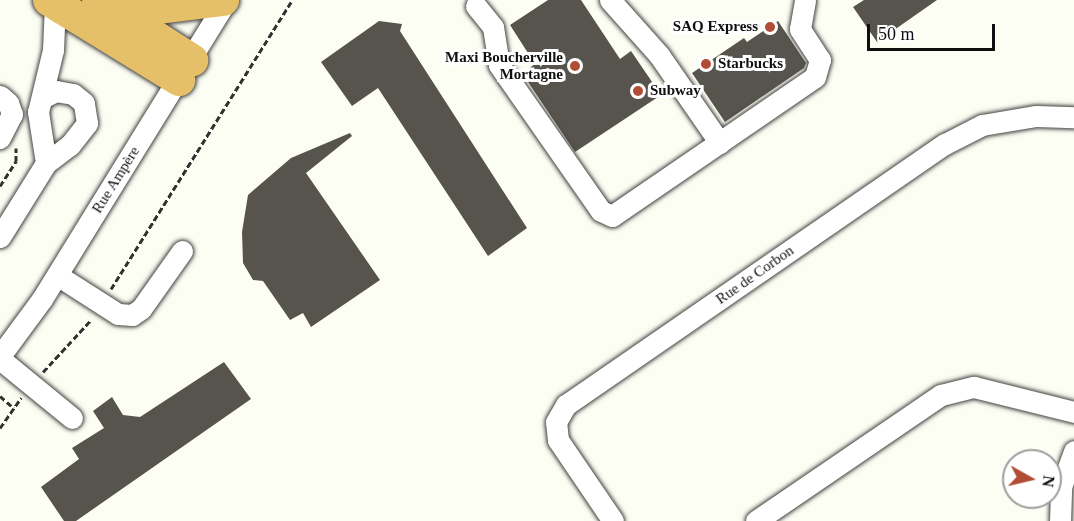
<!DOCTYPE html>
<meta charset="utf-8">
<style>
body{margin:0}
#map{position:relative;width:1074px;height:521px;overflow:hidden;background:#fdfef3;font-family:Georgia,serif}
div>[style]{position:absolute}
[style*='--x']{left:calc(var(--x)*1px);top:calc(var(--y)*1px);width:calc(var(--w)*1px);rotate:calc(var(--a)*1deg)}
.building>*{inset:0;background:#57534d}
.path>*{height:3px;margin-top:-1.5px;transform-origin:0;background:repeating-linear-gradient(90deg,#313131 0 6px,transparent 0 9px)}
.roads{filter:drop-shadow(0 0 2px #424242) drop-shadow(0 0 2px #424242)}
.minor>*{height:21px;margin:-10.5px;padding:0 10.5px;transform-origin:10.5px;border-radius:10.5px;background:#fff}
.highway>*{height:32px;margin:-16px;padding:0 16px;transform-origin:16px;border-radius:16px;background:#e5c069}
.dots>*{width:16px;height:16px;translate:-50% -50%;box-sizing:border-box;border:3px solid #fff;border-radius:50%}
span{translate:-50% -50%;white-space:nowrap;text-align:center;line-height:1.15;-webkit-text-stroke:6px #fff;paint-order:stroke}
.poi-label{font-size:15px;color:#0f0f0f;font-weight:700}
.right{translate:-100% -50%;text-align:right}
.left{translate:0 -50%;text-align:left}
.street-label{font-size:15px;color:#0f0f0f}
.north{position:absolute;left:1002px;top:449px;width:60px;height:60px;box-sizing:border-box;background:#fff;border:2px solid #9f9f9f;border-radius:50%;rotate:98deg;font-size:16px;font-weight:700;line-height:24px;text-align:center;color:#0f0f0f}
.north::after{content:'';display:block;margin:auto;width:21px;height:27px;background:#b24d35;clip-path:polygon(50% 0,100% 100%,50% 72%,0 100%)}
.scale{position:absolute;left:867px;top:24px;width:128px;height:27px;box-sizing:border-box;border:3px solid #0f0f0f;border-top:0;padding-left:8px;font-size:18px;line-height:21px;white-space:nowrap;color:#0f0f0f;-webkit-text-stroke:4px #fff;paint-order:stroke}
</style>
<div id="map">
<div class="building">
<div style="clip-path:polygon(548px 0,581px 0,620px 59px,631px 51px,661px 95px,575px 152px,522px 73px,535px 64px,510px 25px)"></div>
<div style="clip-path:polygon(864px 0,937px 0,877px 42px,853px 7px)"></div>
<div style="clip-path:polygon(379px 21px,402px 24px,400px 31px,527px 228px,488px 256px,378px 88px,352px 106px,321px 62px)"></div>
<div style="clip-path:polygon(778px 21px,806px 63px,804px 68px,725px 122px,692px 73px,744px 38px,747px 42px)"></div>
<div style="clip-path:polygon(350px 133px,352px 136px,306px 173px,380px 280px,311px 327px,303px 313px,290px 320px,263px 281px,253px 280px,243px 263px,242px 232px,248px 195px,291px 158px)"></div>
<div style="clip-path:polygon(224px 362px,251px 399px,76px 521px,64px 521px,41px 487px,79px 459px,72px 448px,104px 428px,93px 411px,112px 397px,123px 415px,140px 417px)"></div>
</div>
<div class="path">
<div style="--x:0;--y:186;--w:30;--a:-57"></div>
<div style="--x:16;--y:161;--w:13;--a:-90"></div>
<div style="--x:111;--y:289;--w:341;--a:-57.9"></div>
<div style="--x:43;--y:372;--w:71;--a:-47.3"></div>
<div style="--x:0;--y:396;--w:18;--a:41"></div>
<div style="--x:0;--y:428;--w:37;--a:-55"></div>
</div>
<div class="roads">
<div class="minor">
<div style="--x:610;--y:0;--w:74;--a:48.3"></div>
<div style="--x:659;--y:55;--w:107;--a:55.3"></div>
<div style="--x:476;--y:6;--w:27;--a:51"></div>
<div style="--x:493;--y:27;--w:38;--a:81"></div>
<div style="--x:499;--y:65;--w:178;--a:55.1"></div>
<div style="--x:601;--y:211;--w:12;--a:24"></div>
<div style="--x:612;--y:216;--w:246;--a:-34.4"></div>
<div style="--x:815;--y:77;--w:18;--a:-74"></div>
<div style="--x:820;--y:60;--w:37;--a:-123"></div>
<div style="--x:800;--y:29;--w:29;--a:-80"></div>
<div style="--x:0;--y:96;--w:11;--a:41"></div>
<div style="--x:8;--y:103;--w:12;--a:70"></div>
<div style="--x:12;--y:114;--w:27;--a:117"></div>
<div style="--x:46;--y:163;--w:52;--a:-98.9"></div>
<div style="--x:38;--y:112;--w:64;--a:-76.4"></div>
<div style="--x:53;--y:50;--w:46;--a:-87.5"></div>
<div style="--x:0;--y:237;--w:87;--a:-58.1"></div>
<div style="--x:46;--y:163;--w:30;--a:-37"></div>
<div style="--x:70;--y:145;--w:28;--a:-52"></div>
<div style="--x:87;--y:123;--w:20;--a:-99"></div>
<div style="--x:84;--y:103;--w:14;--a:-141"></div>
<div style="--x:73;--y:94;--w:17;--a:-170"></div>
<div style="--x:56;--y:91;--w:16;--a:153"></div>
<div style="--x:57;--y:275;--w:72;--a:32.6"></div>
<div style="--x:118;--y:314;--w:14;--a:4"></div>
<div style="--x:132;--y:315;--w:11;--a:-34"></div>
<div style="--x:141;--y:309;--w:71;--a:-54.7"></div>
<div style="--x:0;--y:356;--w:71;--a:-53.6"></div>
<div style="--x:42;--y:299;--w:352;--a:-58.3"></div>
<div style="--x:0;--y:359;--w:93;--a:39.3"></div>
<div style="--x:613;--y:521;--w:98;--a:-124.2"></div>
<div style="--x:558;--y:440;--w:18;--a:-96"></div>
<div style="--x:556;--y:422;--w:20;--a:-60"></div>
<div style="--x:566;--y:405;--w:460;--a:-34.6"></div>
<div style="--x:945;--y:144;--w:42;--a:-27.2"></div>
<div style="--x:982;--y:125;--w:55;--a:-9.5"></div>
<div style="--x:1036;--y:116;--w:38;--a:2"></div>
<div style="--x:756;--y:521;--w:224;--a:-34.3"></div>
<div style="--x:941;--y:395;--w:34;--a:-14"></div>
<div style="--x:974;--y:387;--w:103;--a:14"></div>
<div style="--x:1060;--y:521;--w:34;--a:-88"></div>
<div style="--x:1061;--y:487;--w:38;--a:-70"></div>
</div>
<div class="highway">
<div style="--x:49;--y:0;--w:153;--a:31.6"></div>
<div style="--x:98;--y:0;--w:112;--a:32.6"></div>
<div style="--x:120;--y:13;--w:104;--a:-7.2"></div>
</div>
</div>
<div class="dots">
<div style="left:770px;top:27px;background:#b24d35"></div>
<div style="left:706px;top:64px;background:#b24d35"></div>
<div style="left:575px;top:66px;background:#b24d35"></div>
<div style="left:638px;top:91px;background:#b24d35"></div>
</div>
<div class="poi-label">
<span class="right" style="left:758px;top:27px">SAQ Express</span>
<span class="right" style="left:563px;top:66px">Maxi Boucherville<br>Mortagne</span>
<span class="left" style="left:718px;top:64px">Starbucks</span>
<span class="left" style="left:650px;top:91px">Subway</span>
</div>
<div class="street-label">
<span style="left:116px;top:180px;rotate:-58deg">Rue Ampère</span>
<span style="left:755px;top:275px;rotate:-35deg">Rue de Corbon</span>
</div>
<div class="north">N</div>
<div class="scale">50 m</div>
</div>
